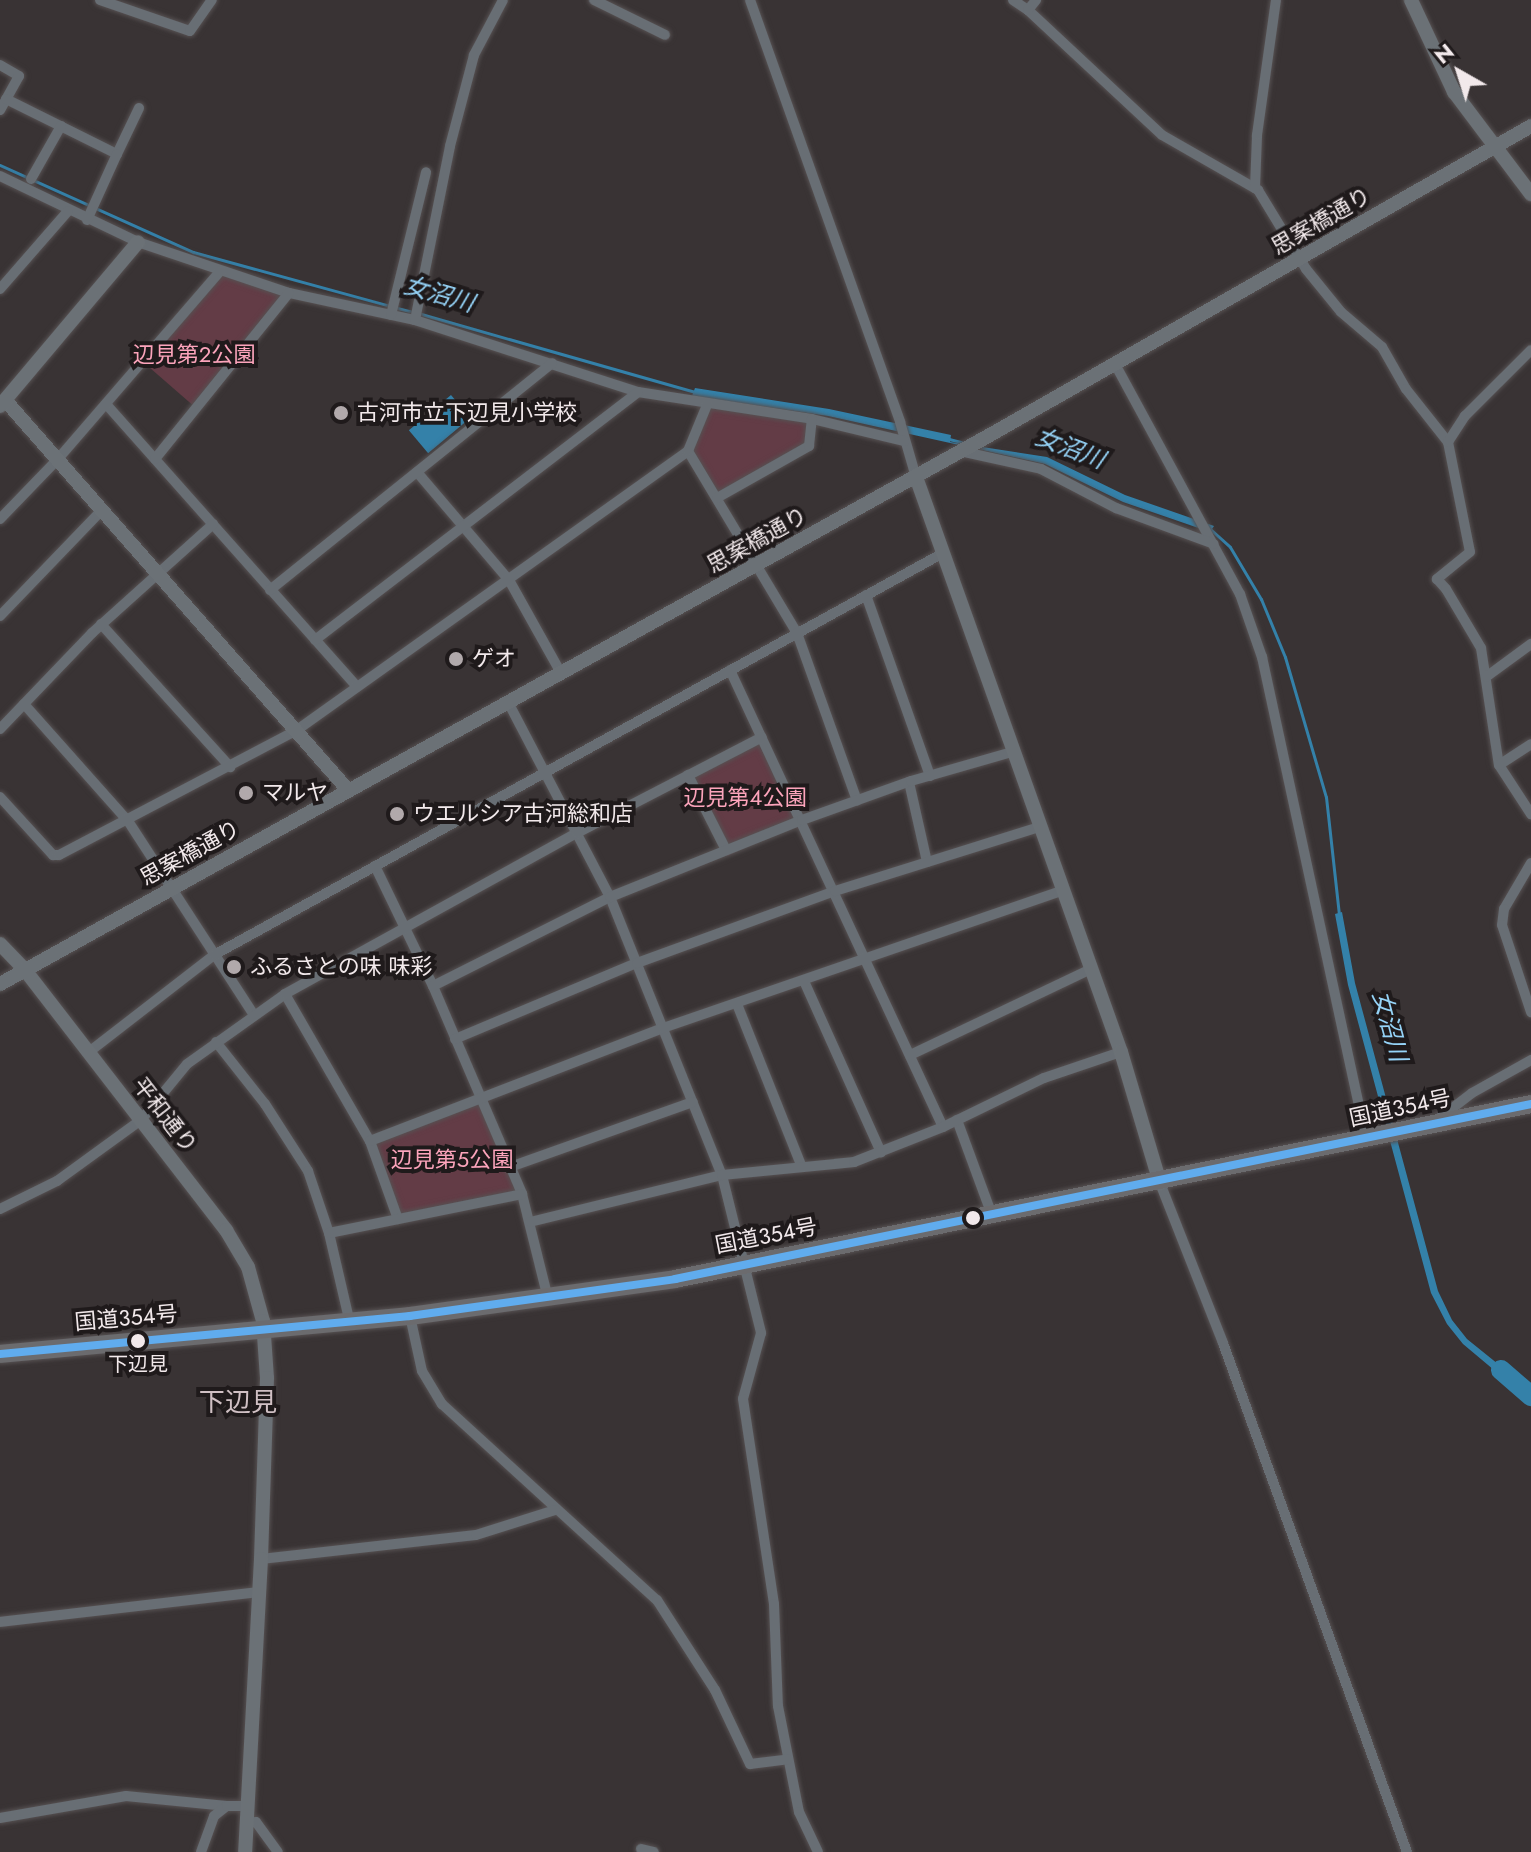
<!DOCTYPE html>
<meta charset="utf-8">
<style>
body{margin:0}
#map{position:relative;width:1531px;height:1852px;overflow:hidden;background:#393334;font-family:Jost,"Noto Sans JP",sans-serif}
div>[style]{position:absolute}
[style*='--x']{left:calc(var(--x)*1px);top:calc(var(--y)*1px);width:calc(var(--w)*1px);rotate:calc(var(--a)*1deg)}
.green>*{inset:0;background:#633c46;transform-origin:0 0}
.water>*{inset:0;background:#3481a9;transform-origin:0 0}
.stream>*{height:3px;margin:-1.5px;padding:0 1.5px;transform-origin:1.5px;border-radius:1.5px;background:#3481a9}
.river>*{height:20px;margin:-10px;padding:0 10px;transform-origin:10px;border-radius:10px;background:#3481a9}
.roads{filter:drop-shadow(0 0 2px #565152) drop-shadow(0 0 2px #565152)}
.street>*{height:10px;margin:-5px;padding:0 5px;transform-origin:5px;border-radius:5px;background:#686e74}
.secondary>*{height:14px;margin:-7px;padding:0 7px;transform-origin:7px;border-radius:7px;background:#6b7176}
.highway>*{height:18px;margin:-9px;padding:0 9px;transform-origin:9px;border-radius:9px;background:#6b6b6e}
.bus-1>*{height:8px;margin:-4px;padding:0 4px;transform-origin:4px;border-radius:4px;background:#60acee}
.dots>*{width:22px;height:22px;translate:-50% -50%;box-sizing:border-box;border:4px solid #1f1a1b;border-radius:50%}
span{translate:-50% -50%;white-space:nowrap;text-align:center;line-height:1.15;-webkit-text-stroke:8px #1f1a1b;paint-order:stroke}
.bus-label{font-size:20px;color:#f2e9eb}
.street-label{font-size:22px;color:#f2e9eb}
.park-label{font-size:22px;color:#fca4bb}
.poi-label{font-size:22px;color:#f2e9eb}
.left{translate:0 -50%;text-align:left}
.water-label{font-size:24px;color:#95d3f7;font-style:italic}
.quarter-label{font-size:26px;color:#d0c0c4}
.north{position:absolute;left:1419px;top:32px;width:80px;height:80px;-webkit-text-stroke:6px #1f1a1b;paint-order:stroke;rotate:321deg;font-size:22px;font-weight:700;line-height:32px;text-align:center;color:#f2e9eb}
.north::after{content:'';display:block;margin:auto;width:28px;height:36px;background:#f2e9eb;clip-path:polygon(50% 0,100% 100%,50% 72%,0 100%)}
</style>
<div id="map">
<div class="green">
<div style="clip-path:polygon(220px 271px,289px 293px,196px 408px,142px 361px)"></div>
<div style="clip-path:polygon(707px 405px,812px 419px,809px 446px,717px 498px,688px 451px)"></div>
<div style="left:762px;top:737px;width:92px;height:83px;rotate:64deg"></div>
<div style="clip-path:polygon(480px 1098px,522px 1194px,398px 1219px,370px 1141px)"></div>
</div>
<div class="water">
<div style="clip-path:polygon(695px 388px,829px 409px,951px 435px,950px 442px,1047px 457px,1125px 495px,1214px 526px,1210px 532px,1123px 502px,1045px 464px,828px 416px,692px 396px)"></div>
<div style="left:451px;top:395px;width:30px;height:55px;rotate:50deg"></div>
<div style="clip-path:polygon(1342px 912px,1355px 983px,1438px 1291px,1452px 1320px,1467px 1339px,1524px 1385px,1519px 1391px,1463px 1344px,1447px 1324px,1431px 1293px,1348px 985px,1335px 914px)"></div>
</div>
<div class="stream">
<div style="--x:0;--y:165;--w:212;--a:24.3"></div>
<div style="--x:193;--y:252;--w:204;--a:15.3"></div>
<div style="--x:397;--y:308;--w:16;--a:14"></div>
<div style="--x:421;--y:314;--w:284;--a:15.9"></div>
<div style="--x:949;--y:439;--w:16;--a:14"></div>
<div style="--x:1209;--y:528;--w:28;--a:42"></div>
<div style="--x:1230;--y:547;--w:61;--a:59.2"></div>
<div style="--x:1261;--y:599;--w:63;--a:67.5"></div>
<div style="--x:1285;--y:657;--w:146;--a:73.7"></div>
<div style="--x:1326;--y:797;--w:119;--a:83.7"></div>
</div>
<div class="river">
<div style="--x:1501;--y:1370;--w:40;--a:41"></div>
</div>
<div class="roads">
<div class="street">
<div style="--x:100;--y:0;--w:95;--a:19"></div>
<div style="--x:190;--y:31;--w:38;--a:-55"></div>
<div style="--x:594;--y:0;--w:79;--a:26.2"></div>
<div style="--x:750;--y:0;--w:448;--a:70.4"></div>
<div style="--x:900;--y:422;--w:57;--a:73.8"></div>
<div style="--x:1013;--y:0;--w:18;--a:34"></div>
<div style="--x:1028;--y:10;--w:183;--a:43"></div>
<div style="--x:1162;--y:135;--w:111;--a:29.8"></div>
<div style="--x:1258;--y:190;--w:92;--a:58.7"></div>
<div style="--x:1306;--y:269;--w:55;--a:50.9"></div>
<div style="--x:1341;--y:312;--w:54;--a:40.5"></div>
<div style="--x:1382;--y:347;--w:48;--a:60.3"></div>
<div style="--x:1406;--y:389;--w:68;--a:51.6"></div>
<div style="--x:1448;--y:442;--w:112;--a:78.7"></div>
<div style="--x:1470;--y:552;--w:43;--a:140.7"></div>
<div style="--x:1437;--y:579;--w:13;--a:48"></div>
<div style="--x:1446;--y:589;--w:69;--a:59.3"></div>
<div style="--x:1481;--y:648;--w:118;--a:81.3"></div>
<div style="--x:1499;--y:765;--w:59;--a:56.9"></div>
<div style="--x:1028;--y:10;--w:13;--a:-51"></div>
<div style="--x:0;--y:65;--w:22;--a:30"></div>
<div style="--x:19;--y:76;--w:39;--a:119"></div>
<div style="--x:6;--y:99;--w:124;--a:26.4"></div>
<div style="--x:117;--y:154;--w:51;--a:-64.4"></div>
<div style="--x:0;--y:176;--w:153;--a:25.6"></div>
<div style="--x:138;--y:242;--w:159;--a:18.7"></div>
<div style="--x:289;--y:293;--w:129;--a:12.1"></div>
<div style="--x:415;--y:320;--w:234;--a:17.9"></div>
<div style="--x:638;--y:392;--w:176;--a:8.8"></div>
<div style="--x:812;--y:419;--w:95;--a:13.4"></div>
<div style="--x:31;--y:179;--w:61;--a:-60.5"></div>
<div style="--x:1255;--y:188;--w:53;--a:-87.8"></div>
<div style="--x:1257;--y:135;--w:136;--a:-82"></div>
<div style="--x:87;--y:220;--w:72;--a:-65.6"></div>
<div style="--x:0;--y:289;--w:103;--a:-48.9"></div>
<div style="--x:391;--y:315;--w:147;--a:-76.2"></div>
<div style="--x:415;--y:320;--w:177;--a:-78.6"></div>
<div style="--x:450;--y:146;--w:94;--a:-75.2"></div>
<div style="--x:474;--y:55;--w:62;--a:-62.2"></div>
<div style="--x:1115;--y:364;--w:262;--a:61.5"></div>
<div style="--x:1240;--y:594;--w:67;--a:70.8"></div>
<div style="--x:1262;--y:657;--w:494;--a:77.8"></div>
<div style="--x:106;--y:404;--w:378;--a:48.4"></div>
<div style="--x:1448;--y:442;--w:31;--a:-57"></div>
<div style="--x:1465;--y:416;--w:93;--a:-45"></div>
<div style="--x:688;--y:451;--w:212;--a:59.1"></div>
<div style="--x:797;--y:633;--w:178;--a:70.3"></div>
<div style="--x:960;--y:451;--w:83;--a:12.5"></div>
<div style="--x:1041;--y:469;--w:85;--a:27.5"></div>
<div style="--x:1116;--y:508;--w:104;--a:20.2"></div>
<div style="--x:155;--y:459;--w:213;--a:-51.1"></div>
<div style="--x:417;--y:472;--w:142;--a:49.6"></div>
<div style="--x:509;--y:580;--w:107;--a:60.8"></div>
<div style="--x:717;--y:498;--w:106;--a:-29.5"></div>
<div style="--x:809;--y:446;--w:27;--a:-84"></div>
<div style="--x:0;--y:519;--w:83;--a:-46"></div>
<div style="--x:58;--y:459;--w:248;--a:-49.2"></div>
<div style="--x:270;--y:590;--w:362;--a:-38.8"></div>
<div style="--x:866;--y:595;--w:192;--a:70.5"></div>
<div style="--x:0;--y:616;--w:147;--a:-46.1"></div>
<div style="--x:101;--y:624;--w:193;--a:47.9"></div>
<div style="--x:315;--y:640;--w:407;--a:-37.5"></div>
<div style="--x:730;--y:670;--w:504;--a:65.01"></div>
<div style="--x:1486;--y:677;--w:56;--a:-36.3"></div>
<div style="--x:508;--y:702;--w:220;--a:62.4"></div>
<div style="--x:610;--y:897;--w:300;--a:68.1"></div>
<div style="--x:722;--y:1175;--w:163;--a:76.1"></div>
<div style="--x:761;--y:1333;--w:68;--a:105.3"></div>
<div style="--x:743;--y:1399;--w:207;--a:81.4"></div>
<div style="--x:774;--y:1604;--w:102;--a:87.8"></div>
<div style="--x:778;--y:1706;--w:108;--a:78.8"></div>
<div style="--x:799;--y:1812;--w:44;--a:64.6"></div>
<div style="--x:24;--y:704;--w:157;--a:48.4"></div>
<div style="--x:128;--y:821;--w:231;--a:57"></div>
<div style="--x:0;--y:729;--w:133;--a:-46.2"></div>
<div style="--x:92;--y:633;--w:163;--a:-42"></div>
<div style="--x:1499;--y:765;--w:38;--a:-33"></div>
<div style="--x:688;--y:775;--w:84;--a:63.1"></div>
<div style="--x:909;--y:782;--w:82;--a:77.3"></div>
<div style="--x:0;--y:797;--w:79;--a:47.6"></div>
<div style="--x:53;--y:855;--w:6;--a:0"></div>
<div style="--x:59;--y:855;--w:269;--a:-27.7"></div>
<div style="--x:297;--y:730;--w:480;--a:-35.5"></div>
<div style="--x:688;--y:451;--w:50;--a:-67.6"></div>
<div style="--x:1531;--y:863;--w:53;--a:120.4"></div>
<div style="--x:1504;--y:909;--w:16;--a:97"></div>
<div style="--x:1502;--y:925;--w:92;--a:71.6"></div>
<div style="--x:375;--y:866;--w:133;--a:64.2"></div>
<div style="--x:433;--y:986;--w:226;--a:66.8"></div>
<div style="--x:522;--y:1194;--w:107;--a:76"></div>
<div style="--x:804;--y:981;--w:188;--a:65.8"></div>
<div style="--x:433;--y:986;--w:198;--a:-26.7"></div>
<div style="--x:610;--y:897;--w:207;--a:-21.9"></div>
<div style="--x:802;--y:820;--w:116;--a:-19.7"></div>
<div style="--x:911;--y:781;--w:105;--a:-16"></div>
<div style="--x:285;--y:994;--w:170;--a:60"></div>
<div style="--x:370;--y:1141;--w:83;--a:70.3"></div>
<div style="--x:737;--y:1004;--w:175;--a:68.3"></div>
<div style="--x:455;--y:1039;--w:197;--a:-22.7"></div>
<div style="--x:637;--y:963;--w:211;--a:-20"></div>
<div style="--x:835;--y:891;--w:214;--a:-17.4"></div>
<div style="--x:216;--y:1042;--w:79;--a:51.7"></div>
<div style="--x:265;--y:1104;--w:80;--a:57.3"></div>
<div style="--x:308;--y:1171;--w:65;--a:71.3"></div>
<div style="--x:329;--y:1233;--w:92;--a:76.9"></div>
<div style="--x:89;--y:1052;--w:158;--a:-37.8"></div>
<div style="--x:214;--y:955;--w:832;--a:-28.87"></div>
<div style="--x:910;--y:1055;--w:200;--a:-25.4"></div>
<div style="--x:957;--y:1120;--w:101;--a:69.8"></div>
<div style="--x:1437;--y:1120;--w:44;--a:-37.6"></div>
<div style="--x:1472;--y:1093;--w:68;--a:-29.2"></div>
<div style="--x:370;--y:1141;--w:314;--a:-21.1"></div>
<div style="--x:663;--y:1028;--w:423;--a:-19"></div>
<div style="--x:510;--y:1167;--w:194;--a:-19.6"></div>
<div style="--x:1160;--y:1183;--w:172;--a:68.5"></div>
<div style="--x:1223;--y:1343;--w:541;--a:70.13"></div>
<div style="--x:0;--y:1209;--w:64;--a:-26.2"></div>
<div style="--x:57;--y:1181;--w:104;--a:-36"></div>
<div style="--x:141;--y:1120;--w:72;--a:-50.6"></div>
<div style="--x:187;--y:1064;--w:120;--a:-35.5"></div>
<div style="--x:285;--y:994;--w:333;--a:-28.9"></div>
<div style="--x:577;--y:833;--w:208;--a:-27.4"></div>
<div style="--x:530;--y:1222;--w:198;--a:-13.8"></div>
<div style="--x:722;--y:1175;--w:133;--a:-5.6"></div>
<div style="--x:854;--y:1162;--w:96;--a:-21.5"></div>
<div style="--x:943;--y:1127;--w:112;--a:-25.9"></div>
<div style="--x:1044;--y:1078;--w:81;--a:-18.7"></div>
<div style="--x:329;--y:1233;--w:197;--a:-11.4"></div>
<div style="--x:410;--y:1316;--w:56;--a:77.7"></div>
<div style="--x:422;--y:1371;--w:39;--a:59"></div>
<div style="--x:442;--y:1404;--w:291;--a:42.4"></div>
<div style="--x:657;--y:1600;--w:107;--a:57.2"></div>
<div style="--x:715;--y:1690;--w:82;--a:64.7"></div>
<div style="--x:750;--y:1764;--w:38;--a:-7"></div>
<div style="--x:261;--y:1559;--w:216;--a:-6.4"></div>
<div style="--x:476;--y:1535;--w:83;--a:-17.6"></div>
<div style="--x:0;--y:1622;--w:260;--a:-6.6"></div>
<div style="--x:0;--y:1818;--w:128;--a:-9.9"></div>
<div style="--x:126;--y:1796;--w:101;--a:5.7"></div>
<div style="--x:245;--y:1823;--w:11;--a:-5"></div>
<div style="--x:256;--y:1822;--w:37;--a:54"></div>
<div style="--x:641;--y:1849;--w:13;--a:13"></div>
<div style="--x:201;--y:1852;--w:38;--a:-70"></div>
<div style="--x:214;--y:1816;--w:16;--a:-38"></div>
<div style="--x:227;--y:1806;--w:19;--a:0"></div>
</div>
<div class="secondary">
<div style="--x:1411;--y:0;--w:102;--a:64.9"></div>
<div style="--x:1454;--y:92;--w:128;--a:53"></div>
<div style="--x:5;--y:400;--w:519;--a:48.67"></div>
<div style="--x:0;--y:406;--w:214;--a:-49.9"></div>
<div style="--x:916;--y:477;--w:610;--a:70.38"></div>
<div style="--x:1121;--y:1052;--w:137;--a:73.4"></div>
<div style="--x:0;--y:944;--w:36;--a:46"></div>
<div style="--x:25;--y:970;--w:329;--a:52.3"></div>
<div style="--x:226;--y:1230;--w:43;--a:59.3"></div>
<div style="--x:248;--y:1267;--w:56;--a:74.5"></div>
<div style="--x:263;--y:1321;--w:57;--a:86"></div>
<div style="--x:267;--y:1378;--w:181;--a:91.9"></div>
<div style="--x:261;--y:1559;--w:293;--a:93.1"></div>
<div style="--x:0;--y:984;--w:1124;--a:-29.01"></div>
<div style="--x:983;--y:439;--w:631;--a:-29.73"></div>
</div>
<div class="highway">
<div style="--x:0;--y:1354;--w:412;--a:-5.3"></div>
<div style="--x:410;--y:1316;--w:268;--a:-7.9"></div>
<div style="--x:675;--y:1279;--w:874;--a:-11.55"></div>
</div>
</div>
<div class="bus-1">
<div style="--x:0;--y:1354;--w:412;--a:-5.3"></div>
<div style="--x:410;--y:1316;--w:268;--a:-7.9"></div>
<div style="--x:675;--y:1279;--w:874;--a:-11.55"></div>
</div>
<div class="dots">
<div style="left:341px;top:413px;background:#b1a9ab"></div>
<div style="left:456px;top:659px;background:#b1a9ab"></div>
<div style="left:246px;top:793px;background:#b1a9ab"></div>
<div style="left:397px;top:814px;background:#b1a9ab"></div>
<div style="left:234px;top:967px;background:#b1a9ab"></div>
<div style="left:973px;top:1218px;background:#f2e9eb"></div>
<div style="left:138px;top:1341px;background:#f2e9eb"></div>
</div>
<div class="bus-label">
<span style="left:138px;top:1364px">下辺見</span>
</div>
<div class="street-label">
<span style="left:1321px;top:221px;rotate:-30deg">思案橋通り</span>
<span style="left:757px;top:540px;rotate:-29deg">思案橋通り</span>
<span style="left:190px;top:853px;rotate:-29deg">思案橋通り</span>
<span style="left:1400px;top:1108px;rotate:-12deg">国道354号</span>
<span style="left:165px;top:1115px;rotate:52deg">平和通り</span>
<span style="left:766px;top:1236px;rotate:-11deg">国道354号</span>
<span style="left:126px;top:1318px;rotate:-5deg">国道354号</span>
</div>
<div class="park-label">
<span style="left:194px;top:355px">辺見第2公園</span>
<span style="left:745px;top:798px">辺見第4公園</span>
<span style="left:452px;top:1160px">辺見第5公園</span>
</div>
<div class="poi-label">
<span class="left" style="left:357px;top:413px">古河市立下辺見小学校</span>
<span class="left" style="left:472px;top:659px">ゲオ</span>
<span class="left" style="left:262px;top:793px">マルヤ</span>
<span class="left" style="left:413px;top:814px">ウエルシア古河総和店</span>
<span class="left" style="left:250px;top:967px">ふるさとの味 味彩</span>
</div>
<div class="water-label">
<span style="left:439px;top:294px;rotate:16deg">女沼川</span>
<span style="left:1070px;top:448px;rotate:21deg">女沼川</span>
<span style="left:1390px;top:1026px;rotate:75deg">女沼川</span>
</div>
<div class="quarter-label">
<span style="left:238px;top:1403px">下辺見</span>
</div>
<div class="north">N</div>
</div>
